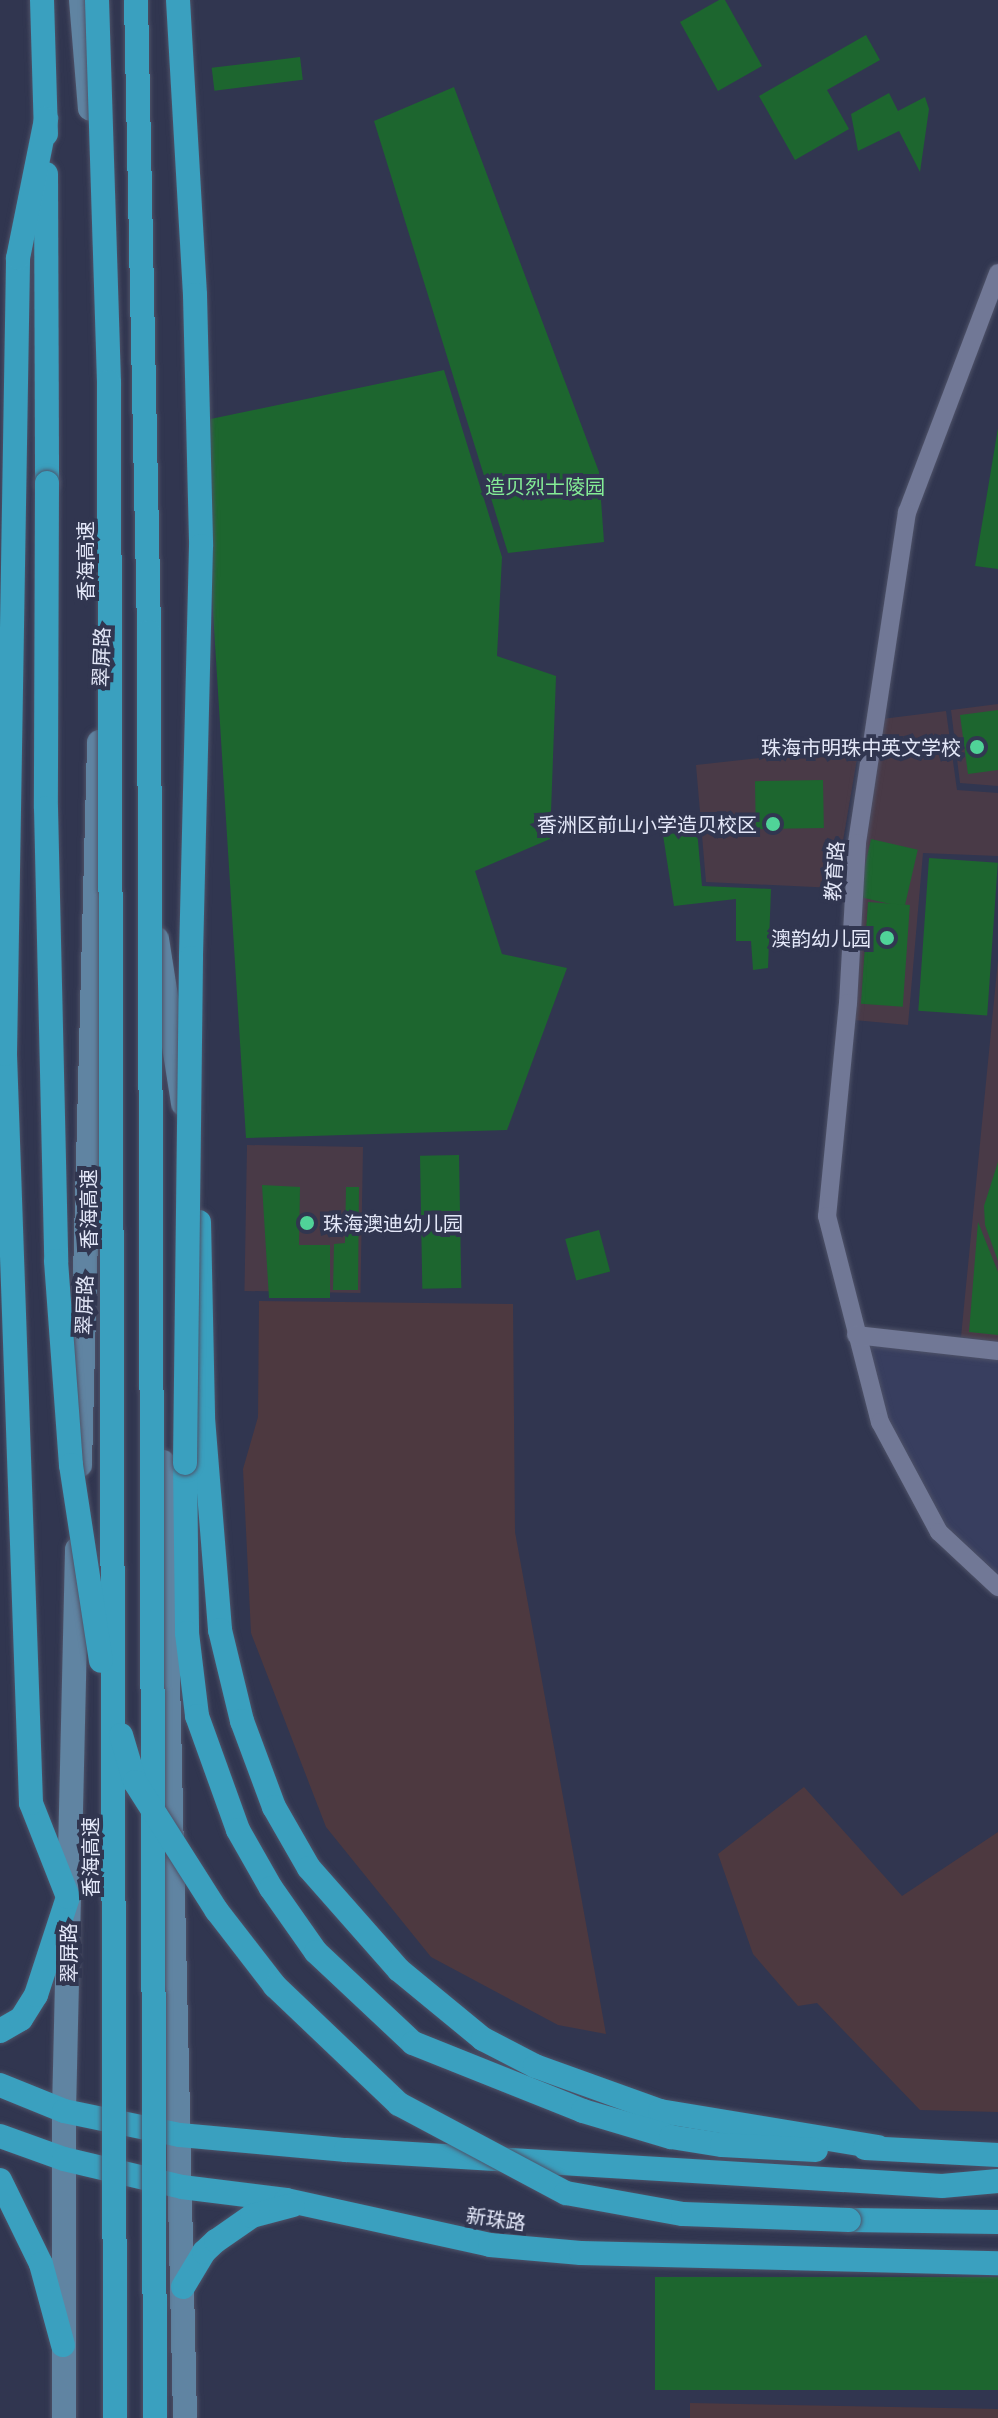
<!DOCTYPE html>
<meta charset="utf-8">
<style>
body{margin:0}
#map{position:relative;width:998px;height:2418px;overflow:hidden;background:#313650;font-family:Ubuntu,"Noto Sans SC",sans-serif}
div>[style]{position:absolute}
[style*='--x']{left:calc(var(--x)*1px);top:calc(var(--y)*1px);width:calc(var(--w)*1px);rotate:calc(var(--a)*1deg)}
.built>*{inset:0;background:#383e5f}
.industrial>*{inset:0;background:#4d3940}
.education>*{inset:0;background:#493a47;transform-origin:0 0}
.green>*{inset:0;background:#1d662f;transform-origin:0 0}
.roads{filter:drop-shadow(0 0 2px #4e5268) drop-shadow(0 0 2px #4e5268)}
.street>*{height:18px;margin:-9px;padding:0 9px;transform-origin:9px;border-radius:9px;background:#717896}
.secondary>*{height:24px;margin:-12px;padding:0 12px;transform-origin:12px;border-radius:12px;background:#6084a2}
.highway>*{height:24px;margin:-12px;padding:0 12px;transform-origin:12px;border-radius:12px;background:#3aa0bf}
.bridges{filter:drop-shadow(0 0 2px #4e5268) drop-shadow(0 0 2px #4e5268)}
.highway-bridge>*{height:24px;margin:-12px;padding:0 12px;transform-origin:12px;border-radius:12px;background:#3aa0bf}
.dots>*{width:22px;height:22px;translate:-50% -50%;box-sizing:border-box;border:4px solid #313650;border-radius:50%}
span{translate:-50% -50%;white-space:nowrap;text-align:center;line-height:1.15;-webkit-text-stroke:8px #313650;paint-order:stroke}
.park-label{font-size:20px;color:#84ec96}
.street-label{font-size:20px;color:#e3e7f8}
.poi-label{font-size:20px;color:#e3e7f8}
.right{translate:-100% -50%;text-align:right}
.left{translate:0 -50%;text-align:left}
</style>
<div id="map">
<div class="built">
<div style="clip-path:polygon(869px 1345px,998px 1359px,998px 1574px,943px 1523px,888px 1421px)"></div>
</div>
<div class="industrial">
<div style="clip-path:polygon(259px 1301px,513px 1304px,515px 1532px,606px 2034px,558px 2025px,431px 1957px,326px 1827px,251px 1633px,243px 1469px,258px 1417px)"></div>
<div style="clip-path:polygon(804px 1787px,902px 1896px,998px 1832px,998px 2112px,920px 2110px,817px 2003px,798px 2006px,753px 1954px,718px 1854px)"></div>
<div style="clip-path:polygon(690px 2403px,998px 2409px,998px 2418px,690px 2418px)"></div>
</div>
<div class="education">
<div style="clip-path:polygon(998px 704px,998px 786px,960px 783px,951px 710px)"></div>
<div style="clip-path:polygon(946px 711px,957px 790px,998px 793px,998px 856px,923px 853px,908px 1025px,854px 1020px,865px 843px,882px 719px)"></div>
<div style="clip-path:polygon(859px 747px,835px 888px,706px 882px,696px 765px)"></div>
<div style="clip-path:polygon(998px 960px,998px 1342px,961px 1337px)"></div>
<div style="left:363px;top:1147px;width:146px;height:116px;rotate:91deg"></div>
</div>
<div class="green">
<div style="clip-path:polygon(719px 0,725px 0,762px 66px,718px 91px,680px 22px)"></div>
<div style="clip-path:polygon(866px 35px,880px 60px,827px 90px,849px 129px,795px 160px,759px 96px)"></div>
<div style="left:300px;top:57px;width:23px;height:89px;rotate:83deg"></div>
<div style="clip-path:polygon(454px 87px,599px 472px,604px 542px,508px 553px,374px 121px)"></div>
<div style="clip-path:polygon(889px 93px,898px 111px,925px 97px,929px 109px,920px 172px,899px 131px,858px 151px,851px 114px)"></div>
<div style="clip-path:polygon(444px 370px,502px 557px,497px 656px,556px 676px,550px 839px,475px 871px,502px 954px,567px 968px,507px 1130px,246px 1138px,201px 421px)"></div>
<div style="clip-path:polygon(998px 428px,998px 569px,975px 566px)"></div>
<div style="clip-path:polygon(998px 710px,998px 770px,968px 774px,960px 715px)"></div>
<div style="left:823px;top:780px;width:48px;height:68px;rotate:89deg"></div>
<div style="clip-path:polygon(697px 830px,702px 886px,771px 889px,768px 968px,753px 970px,751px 941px,736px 941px,736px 899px,674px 906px,663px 835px)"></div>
<div style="left:871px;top:839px;width:48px;height:59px;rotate:13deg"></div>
<div style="left:929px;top:858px;width:69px;height:153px;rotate:4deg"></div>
<div style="left:868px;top:902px;width:42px;height:102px;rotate:4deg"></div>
<div style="left:459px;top:1155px;width:133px;height:39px;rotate:89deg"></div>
<div style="clip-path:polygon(998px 1162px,998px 1261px,985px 1225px,984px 1206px)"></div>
<div style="clip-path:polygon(262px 1185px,300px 1187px,299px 1245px,330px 1245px,330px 1298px,269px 1298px)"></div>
<div style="clip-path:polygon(346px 1187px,359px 1187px,358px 1290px,333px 1290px,334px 1244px,345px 1243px)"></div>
<div style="clip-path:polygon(978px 1222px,998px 1272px,998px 1335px,969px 1332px)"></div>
<div style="left:599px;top:1230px;width:43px;height:35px;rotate:75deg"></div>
<div style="left:655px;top:2277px;width:343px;height:113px"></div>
</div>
<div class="roads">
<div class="street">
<div style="--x:998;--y:273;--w:256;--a:110.8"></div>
<div style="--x:907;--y:512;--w:335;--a:98.6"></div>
<div style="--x:857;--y:843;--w:160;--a:93.2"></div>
<div style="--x:848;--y:1003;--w:214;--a:95.6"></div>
<div style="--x:827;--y:1216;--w:213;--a:75.6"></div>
<div style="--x:880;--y:1422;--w:125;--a:61.8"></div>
<div style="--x:939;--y:1532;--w:81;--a:43"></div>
<div style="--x:856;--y:1335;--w:143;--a:6.4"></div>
</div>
<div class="secondary">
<div style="--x:81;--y:0;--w:109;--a:85.3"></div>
<div style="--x:157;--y:939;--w:167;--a:81"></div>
<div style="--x:163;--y:1462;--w:956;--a:88.68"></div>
<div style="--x:80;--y:1465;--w:723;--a:-88.49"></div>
<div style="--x:64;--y:2418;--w:307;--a:-90"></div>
<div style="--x:64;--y:2111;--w:562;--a:-88.67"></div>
</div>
<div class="highway">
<div style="--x:42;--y:0;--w:134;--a:88.3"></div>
<div style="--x:46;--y:174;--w:309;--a:89.8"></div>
<div style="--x:199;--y:1222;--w:196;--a:88.8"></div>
<div style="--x:203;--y:1418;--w:213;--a:85.4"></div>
<div style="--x:220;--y:1630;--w:94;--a:76.4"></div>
<div style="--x:242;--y:1721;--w:92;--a:69.6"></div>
<div style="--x:274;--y:1807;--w:70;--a:60.2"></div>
<div style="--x:309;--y:1868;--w:136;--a:48.6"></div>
<div style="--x:399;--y:1970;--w:109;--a:39.4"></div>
<div style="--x:483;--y:2039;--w:59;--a:27.4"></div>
<div style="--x:535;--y:2066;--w:133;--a:19.8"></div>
<div style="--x:660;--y:2111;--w:221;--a:9.4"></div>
<div style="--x:185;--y:1463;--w:170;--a:89.3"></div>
<div style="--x:187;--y:1633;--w:84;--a:83.1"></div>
<div style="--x:197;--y:1716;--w:121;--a:70.2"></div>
<div style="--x:238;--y:1830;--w:67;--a:60.4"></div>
<div style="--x:271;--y:1888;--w:78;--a:54.9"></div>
<div style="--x:316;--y:1952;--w:133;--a:43.2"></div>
<div style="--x:413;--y:2043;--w:183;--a:21.8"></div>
<div style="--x:583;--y:2111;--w:92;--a:16.5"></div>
<div style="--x:671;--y:2137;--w:52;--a:8.9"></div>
<div style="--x:722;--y:2145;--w:94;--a:3"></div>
<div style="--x:0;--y:2031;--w:24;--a:-30"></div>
<div style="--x:21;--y:2019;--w:28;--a:-58"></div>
<div style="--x:36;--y:1995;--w:103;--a:-71.9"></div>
<div style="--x:68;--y:1897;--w:101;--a:-111.5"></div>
<div style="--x:31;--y:1803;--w:749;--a:-91.99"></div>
<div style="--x:5;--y:1054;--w:796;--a:-89.06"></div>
<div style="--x:18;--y:258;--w:142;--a:-78.6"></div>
<div style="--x:0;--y:2085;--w:69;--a:22.1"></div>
<div style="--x:64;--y:2111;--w:118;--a:11.7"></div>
<div style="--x:180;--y:2135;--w:167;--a:5.2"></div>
<div style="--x:346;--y:2150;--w:597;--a:3.46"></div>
<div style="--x:942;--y:2186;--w:56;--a:-5.1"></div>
<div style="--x:0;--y:2136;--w:68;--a:19.8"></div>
<div style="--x:64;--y:2159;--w:121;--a:13.3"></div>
<div style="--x:182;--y:2187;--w:105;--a:7.1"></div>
<div style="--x:286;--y:2200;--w:209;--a:12.4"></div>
<div style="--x:490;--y:2245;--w:91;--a:5"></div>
<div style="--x:581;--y:2253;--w:417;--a:1.4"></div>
<div style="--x:865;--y:2148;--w:133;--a:3"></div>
<div style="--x:0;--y:2180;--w:93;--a:64"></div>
<div style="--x:41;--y:2264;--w:84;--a:74.8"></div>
<div style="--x:849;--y:2220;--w:149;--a:0.8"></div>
<div style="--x:183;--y:2287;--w:41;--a:-59"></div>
<div style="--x:204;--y:2252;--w:16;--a:-43"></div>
<div style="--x:216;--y:2241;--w:44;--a:-34.8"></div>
<div style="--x:252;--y:2216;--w:42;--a:-15"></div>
</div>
</div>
<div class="bridges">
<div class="highway-bridge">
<div style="--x:97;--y:0;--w:382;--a:88.2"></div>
<div style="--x:109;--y:382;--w:2036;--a:89.83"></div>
<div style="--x:136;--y:0;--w:632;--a:88.82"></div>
<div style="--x:149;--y:632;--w:1786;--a:89.81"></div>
<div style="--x:178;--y:0;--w:295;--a:86.7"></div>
<div style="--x:195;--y:295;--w:251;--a:88.6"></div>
<div style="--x:201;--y:546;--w:412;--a:91.4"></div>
<div style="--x:191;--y:958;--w:505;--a:90.68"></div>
<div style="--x:47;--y:483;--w:325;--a:90.2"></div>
<div style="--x:46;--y:808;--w:453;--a:88.7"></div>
<div style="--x:56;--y:1261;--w:205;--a:85.8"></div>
<div style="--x:71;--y:1465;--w:198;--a:81.3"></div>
<div style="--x:121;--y:1735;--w:49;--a:73.4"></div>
<div style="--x:135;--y:1782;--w:153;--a:57.6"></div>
<div style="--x:217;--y:1911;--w:95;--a:52.3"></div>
<div style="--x:275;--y:1986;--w:171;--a:43.6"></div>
<div style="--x:399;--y:2104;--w:189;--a:28.1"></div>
<div style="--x:566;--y:2193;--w:119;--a:10.2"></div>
<div style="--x:683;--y:2214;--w:166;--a:2.1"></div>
</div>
</div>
<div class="dots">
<div style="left:977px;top:747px;background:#50d398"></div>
<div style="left:773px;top:824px;background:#50d398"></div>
<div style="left:887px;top:938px;background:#50d398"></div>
<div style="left:307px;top:1223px;background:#50d398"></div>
</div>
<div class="park-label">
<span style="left:545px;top:486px">造贝烈士陵园</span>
</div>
<div class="street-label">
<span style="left:85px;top:561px;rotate:-90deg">香海高速</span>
<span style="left:101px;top:657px;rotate:-88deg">翠屏路</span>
<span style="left:834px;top:871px;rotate:-86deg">教育路</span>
<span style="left:88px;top:1209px;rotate:-90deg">香海高速</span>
<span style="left:84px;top:1305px;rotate:-88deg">翠屏路</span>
<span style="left:90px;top:1857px;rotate:-90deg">香海高速</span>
<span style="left:68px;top:1953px;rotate:-90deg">翠屏路</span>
<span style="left:496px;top:2219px;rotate:8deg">新珠路</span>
</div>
<div class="poi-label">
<span class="right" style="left:961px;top:747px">珠海市明珠中英文学校</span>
<span class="right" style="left:757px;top:824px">香洲区前山小学造贝校区</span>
<span class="right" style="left:871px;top:938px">澳韵幼儿园</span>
<span class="left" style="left:323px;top:1223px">珠海澳迪幼儿园</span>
</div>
</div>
